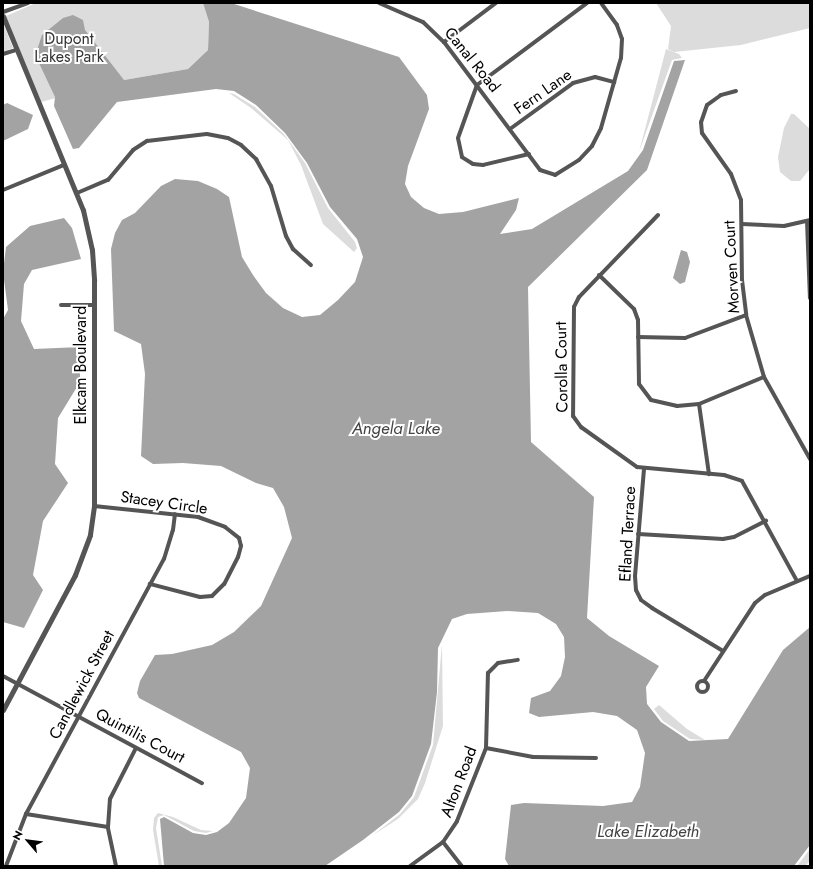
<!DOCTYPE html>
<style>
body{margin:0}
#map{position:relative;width:813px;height:869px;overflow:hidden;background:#fff;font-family:Jost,sans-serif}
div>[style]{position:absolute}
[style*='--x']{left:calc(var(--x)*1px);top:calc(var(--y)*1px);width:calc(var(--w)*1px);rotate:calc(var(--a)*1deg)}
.green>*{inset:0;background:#dcdcdc}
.water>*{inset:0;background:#a3a3a3}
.minor>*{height:4px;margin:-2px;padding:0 2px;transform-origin:2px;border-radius:2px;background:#555}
.minor>.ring{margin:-2px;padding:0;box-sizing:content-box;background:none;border:4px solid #555;border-radius:50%}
.tertiary>*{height:5px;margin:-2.5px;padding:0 2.5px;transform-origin:2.5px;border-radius:2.5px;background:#555}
span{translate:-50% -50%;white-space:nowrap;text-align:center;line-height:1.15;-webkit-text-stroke:4px #fff;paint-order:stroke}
.park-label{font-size:16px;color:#333}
.street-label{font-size:16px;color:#000}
.water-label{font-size:17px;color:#444;font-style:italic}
.frame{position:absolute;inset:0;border:4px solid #000;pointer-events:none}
.north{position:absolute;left:8px;top:821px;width:40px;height:40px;-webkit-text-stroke:3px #fff;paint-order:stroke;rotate:298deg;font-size:11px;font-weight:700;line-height:16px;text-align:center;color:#000}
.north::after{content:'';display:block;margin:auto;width:14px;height:18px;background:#000;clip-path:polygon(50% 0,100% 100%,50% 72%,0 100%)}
</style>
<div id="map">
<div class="green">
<div style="clip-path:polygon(36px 3px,203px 3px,209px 22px,208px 50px,188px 69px,124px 80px,41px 102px,6px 16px)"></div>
<div style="clip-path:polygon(656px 3px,810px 3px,810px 28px,741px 45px,674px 52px,668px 49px,671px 26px)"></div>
<div style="clip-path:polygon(3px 23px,13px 48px,3px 52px)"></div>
<div style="clip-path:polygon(666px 49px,679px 54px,682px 58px,672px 60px,639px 152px)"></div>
<div style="clip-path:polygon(229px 93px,234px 94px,255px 107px,284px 134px,305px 163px,328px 208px,355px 242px,357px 248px,354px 252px,323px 224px,301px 165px,288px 140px,251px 108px)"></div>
<div style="clip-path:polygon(791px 114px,794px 114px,810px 129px,810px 169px,800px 181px,791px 181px,780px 172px,778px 157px,784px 128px)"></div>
<div style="clip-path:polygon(442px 644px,443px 726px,425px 783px,418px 799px,398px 819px,373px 835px,400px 814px,414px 797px,433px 745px)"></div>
<div style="clip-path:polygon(659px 705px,687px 729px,705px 740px,690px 739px,663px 721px,654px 709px)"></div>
<div style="clip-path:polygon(158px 813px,173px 817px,201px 830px,213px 831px,206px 833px,194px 831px,164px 815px,158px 817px,156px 828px,162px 866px,159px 866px,153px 830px,154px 818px)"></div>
<div style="clip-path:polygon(810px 849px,810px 861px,805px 866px,797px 866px)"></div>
</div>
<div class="water">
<div style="clip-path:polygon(203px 3px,231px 3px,399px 57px,427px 95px,429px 109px,408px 166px,405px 184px,411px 197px,424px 208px,439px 214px,463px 212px,519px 198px,516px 210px,500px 234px,532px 229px,628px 171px,643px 150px,674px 61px,685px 60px,647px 170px,528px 287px,531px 442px,594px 497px,587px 618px,609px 636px,659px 666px,646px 687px,647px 704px,661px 722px,689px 741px,728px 739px,783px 650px,810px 627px,810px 845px,794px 866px,509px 866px,505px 859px,511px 805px,524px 803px,603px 806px,632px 802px,640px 787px,645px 753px,637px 730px,617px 716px,593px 712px,539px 717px,529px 713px,531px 698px,550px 691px,561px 676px,565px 657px,564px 637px,556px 624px,538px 613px,507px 611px,467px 614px,452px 619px,438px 648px,437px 692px,431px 744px,412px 796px,399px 812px,363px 840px,325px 866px,164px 866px,160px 819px,164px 817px,193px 833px,206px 835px,217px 832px,229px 823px,246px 798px,250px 768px,241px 752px,139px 698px,137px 693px,140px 681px,155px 655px,172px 654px,212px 645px,234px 632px,261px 606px,292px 538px,284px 507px,273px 488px,256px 483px,221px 466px,183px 463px,153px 464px,141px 456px,145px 374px,141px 344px,114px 331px,111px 249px,115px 233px,122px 220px,135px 213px,161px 186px,175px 179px,198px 181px,217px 189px,229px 197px,242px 257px,253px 275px,266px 293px,283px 308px,302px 317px,320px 315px,338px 300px,355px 282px,363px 257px,357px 239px,330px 207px,307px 163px,285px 133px,256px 105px,234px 91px,216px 89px,117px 102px,79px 148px,73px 149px,54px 106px,55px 97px,38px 61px,38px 47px,42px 35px,63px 18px,73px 15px,83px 20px,85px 30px,124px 80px,188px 69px,208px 50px,209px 22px)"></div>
<div style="clip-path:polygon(7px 103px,33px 115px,28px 129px,3px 141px,3px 105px)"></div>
<div style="clip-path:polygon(64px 218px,72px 228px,81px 259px,32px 270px,24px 284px,21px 321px,34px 349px,80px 347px,80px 382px,58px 418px,55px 464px,68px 483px,43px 521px,33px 575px,43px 590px,24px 628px,3px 622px,3px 319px,8px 310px,3px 272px,6px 247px,30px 226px)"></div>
<div style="clip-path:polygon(681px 250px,687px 252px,690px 262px,685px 282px,680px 284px,673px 278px)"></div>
</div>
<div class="minor">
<div style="--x:379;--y:3;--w:48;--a:23.4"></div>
<div style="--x:423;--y:22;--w:29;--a:44"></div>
<div style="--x:444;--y:42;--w:160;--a:53.1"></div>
<div style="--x:540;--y:170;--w:16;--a:18"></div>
<div style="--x:555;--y:175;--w:28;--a:-32"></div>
<div style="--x:579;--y:160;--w:19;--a:-47"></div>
<div style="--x:592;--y:146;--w:20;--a:-63"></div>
<div style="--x:601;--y:128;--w:73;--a:-74.1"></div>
<div style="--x:621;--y:58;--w:19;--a:-87"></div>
<div style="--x:622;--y:39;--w:15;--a:-110"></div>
<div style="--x:617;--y:25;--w:27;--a:-126"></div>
<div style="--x:3;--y:12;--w:27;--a:-20"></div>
<div style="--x:444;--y:42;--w:65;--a:-36.9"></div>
<div style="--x:3;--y:54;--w:14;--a:-17"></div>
<div style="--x:736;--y:91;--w:16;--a:165"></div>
<div style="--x:721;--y:95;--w:17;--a:144"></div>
<div style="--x:707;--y:105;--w:18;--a:109"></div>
<div style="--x:701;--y:122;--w:11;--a:85"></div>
<div style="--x:702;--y:133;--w:50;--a:54.7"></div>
<div style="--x:731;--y:174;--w:28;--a:69"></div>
<div style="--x:741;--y:200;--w:80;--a:89.3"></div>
<div style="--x:742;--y:280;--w:35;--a:83"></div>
<div style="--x:746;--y:315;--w:65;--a:73.8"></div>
<div style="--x:764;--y:377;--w:94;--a:60.7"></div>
<div style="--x:510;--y:129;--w:78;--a:-36.1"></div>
<div style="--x:573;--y:83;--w:23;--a:-15"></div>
<div style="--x:595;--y:77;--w:20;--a:15"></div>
<div style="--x:529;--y:154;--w:47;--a:166.6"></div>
<div style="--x:483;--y:165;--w:10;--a:-174"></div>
<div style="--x:473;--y:164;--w:13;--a:-148"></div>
<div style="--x:462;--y:157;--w:19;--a:-102"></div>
<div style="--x:458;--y:138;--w:56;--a:-70.3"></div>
<div style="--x:477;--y:85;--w:137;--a:-36.7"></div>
<div style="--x:3;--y:190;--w:66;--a:-22.3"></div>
<div style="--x:77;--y:193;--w:34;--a:-23"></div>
<div style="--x:108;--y:180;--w:39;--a:-50"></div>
<div style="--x:133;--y:150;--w:17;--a:-33"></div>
<div style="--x:147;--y:141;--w:60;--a:-6.7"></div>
<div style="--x:207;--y:134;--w:21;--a:11"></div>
<div style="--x:228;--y:138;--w:15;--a:28"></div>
<div style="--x:241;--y:145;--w:21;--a:43"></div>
<div style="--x:256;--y:159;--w:31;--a:61"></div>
<div style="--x:271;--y:186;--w:52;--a:73.3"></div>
<div style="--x:286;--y:236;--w:15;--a:62"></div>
<div style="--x:293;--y:249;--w:24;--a:42"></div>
<div style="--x:658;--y:215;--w:114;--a:133.9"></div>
<div style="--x:579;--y:297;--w:11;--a:117"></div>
<div style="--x:574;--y:307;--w:109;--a:90.5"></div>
<div style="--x:573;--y:416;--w:14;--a:54"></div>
<div style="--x:581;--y:427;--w:69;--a:35.5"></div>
<div style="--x:637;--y:467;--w:87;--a:5.3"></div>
<div style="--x:724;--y:475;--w:19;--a:18"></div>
<div style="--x:742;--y:481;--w:114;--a:61.2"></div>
<div style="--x:807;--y:221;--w:77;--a:87.8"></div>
<div style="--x:742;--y:224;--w:42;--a:2.7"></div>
<div style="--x:784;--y:226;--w:27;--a:-13"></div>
<div style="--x:599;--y:275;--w:49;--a:44.2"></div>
<div style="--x:634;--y:309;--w:12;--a:70"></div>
<div style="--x:638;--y:320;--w:64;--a:89.1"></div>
<div style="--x:639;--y:384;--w:20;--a:53"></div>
<div style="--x:651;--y:400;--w:27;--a:13"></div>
<div style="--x:677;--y:406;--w:22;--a:-5"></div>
<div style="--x:699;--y:404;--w:70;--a:-22.6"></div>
<div style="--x:61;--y:305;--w:33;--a:0"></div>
<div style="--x:638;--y:337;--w:47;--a:1.2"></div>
<div style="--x:685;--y:338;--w:65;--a:-20.7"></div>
<div style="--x:699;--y:404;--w:71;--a:81.9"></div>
<div style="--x:644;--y:469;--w:107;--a:94.8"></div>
<div style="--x:635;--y:576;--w:14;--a:86"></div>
<div style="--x:636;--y:590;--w:11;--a:63"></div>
<div style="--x:641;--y:600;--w:14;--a:36"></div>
<div style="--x:652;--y:608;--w:83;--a:31.2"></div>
<div style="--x:94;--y:506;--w:105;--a:6"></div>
<div style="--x:198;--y:517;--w:29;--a:20"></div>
<div style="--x:225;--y:527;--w:18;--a:38"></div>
<div style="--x:239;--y:538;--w:8;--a:76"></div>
<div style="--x:241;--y:546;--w:11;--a:105"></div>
<div style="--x:238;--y:557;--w:30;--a:117"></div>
<div style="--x:224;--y:584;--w:17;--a:135"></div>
<div style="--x:212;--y:596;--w:12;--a:175"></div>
<div style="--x:200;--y:597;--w:52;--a:-165.4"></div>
<div style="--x:638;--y:534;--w:85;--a:3.4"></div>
<div style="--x:723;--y:539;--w:11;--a:-10"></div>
<div style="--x:734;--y:537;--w:36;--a:-27"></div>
<div style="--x:3;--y:676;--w:226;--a:28.3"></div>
<div class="ring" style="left:696.5px;top:680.5px;width:7px;height:7px"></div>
<div style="--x:704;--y:681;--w:93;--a:-56.8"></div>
<div style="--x:755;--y:603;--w:13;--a:-39"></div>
<div style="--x:765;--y:595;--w:49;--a:-22.9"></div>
<div style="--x:486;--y:748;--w:48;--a:10.8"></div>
<div style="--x:533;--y:757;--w:63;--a:0.9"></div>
<div style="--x:26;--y:814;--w:83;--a:9"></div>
<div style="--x:443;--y:842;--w:31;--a:52"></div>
<div style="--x:6;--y:866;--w:56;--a:-69"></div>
<div style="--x:26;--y:814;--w:290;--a:-61.6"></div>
<div style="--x:164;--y:559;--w:30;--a:-73"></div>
<div style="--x:173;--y:530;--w:16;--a:-83"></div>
<div style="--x:116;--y:866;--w:40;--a:-102"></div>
<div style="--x:108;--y:827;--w:28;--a:-86"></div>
<div style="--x:110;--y:799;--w:57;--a:-63"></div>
<div style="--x:410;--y:866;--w:41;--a:-36"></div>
<div style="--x:443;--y:842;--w:25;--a:-56"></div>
<div style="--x:457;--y:821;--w:79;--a:-68.3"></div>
<div style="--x:486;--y:748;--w:75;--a:-88.5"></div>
<div style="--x:488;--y:673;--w:14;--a:-45"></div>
<div style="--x:498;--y:663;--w:20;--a:-9"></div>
</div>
<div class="tertiary">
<div style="--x:3;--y:16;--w:210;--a:67.6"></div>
<div style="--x:83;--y:210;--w:41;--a:77.3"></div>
<div style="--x:92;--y:250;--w:31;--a:86"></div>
<div style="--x:94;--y:281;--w:225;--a:90"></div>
<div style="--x:94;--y:506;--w:29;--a:98"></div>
<div style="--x:90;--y:535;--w:43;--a:110.6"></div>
<div style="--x:75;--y:575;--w:153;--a:118.1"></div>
</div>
<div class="park-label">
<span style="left:69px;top:48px">Dupont<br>Lakes Park</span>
</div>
<div class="street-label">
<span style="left:472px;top:60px;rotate:51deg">Canal Road</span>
<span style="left:543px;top:92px;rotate:-35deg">Fern Lane</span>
<span style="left:732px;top:267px;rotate:-93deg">Morven Court</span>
<span style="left:81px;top:365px;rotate:-90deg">Elkcam Boulevard</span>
<span style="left:562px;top:367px;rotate:-91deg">Corolla Court</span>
<span style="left:164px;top:503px;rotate:8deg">Stacey Circle</span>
<span style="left:628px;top:534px;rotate:-87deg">Efland Terrace</span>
<span style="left:82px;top:685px;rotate:-62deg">Candlewick Street</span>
<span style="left:140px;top:736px;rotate:28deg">Quintilis Court</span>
<span style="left:459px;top:782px;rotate:-69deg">Alton Road</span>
</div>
<div class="water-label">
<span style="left:396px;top:429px">Angela Lake</span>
<span style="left:648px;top:832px">Lake Elizabeth</span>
</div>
<div class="frame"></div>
<div class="north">N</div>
</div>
